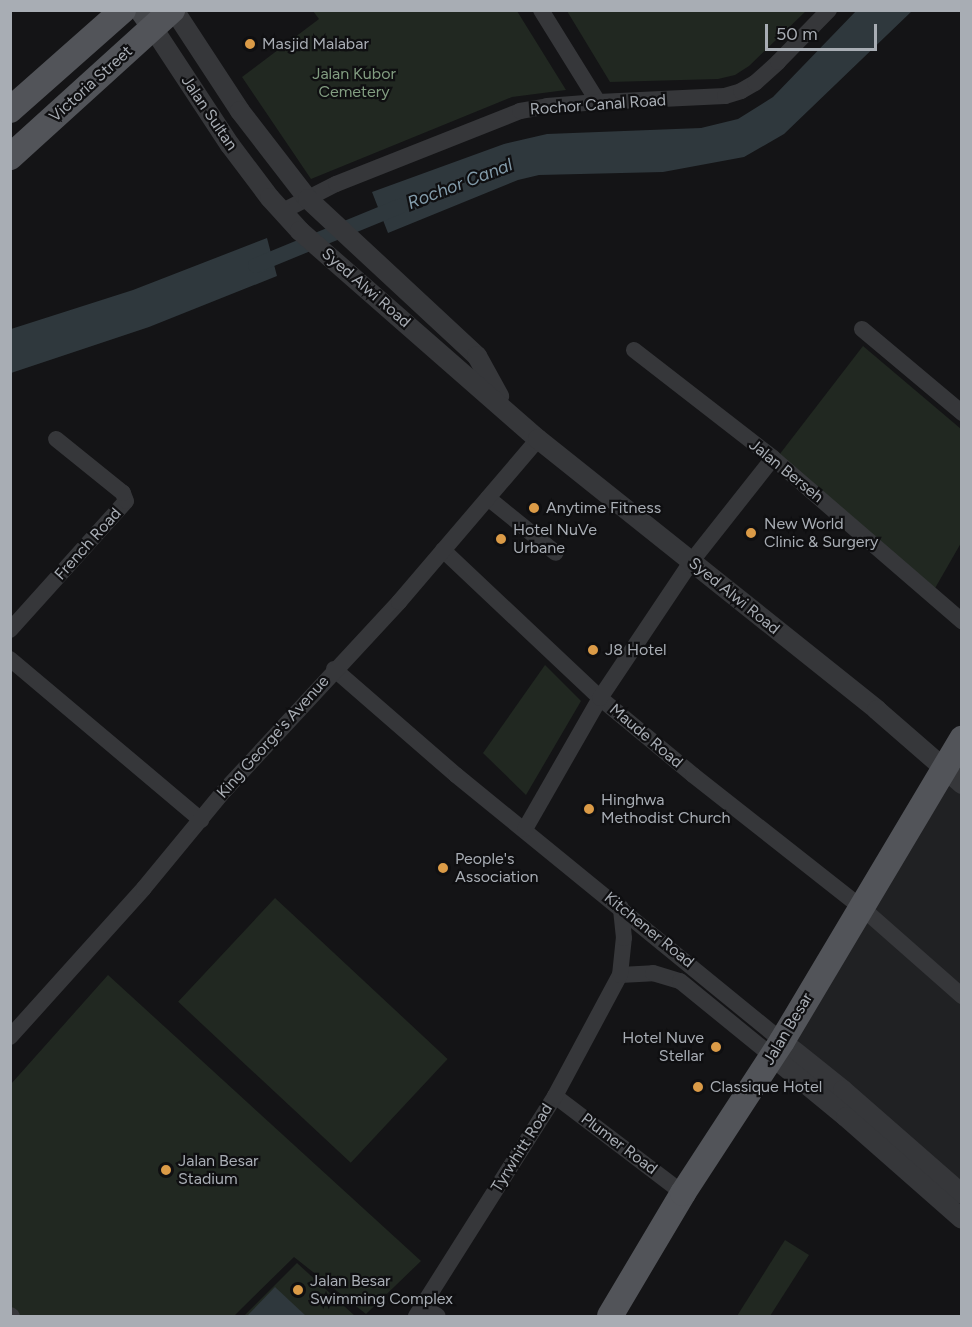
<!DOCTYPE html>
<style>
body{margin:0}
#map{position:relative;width:972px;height:1327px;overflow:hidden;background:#141416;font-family:Figtree,sans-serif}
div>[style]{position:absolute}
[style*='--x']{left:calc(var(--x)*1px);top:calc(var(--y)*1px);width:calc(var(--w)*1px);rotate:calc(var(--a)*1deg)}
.built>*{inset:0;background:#202123}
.green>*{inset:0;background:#212821;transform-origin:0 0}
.water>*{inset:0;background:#2f383d}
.canal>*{height:15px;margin:-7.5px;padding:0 7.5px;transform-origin:7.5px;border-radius:7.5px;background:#2f383d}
.minor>*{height:16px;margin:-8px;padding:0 8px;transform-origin:8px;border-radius:8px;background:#36373a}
.tertiary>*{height:20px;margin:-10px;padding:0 10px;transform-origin:10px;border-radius:10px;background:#36373a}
.secondary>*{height:22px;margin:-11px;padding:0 11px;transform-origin:11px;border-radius:11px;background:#44464a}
.primary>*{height:26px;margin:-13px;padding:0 13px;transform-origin:13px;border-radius:13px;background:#525459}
.dots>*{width:16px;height:16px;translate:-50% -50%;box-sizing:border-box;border:3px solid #0f0f11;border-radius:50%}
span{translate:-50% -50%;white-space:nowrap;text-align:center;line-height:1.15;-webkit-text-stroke:4.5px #0f0f11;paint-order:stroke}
.poi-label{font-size:16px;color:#a8adb4}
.left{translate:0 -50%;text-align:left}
.right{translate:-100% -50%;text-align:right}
.park-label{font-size:16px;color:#829d81}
.street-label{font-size:16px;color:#a8adb4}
.water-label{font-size:18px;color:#839cab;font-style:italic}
.frame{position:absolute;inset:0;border:12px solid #a8adb4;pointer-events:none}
.scale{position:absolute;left:765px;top:24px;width:112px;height:27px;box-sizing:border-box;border:3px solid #a8adb4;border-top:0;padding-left:8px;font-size:18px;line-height:21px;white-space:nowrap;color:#a8adb4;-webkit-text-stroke:4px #0f0f11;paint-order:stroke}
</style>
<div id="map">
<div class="built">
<div style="clip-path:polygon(961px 767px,961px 1196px,794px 1037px)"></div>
</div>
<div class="green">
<div style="clip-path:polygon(517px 11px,566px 90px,512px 97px,311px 179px,242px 77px,319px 19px,313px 11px)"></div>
<div style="clip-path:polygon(567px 11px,806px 11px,749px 66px,735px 75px,718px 79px,610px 82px)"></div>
<div style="clip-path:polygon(863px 346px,961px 429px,961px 543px,934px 590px,776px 459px)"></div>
<div style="clip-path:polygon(545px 665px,581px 701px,526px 795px,483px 753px)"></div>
<div style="left:275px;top:898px;width:236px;height:142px;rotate:43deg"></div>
<div style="clip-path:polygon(108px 975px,421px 1261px,366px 1314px,294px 1257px,234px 1316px,20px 1316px,11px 1307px,11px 1084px)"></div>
<div style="clip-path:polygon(785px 1240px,809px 1255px,770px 1316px,737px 1316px)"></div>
<div style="clip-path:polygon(297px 1263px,355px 1316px,244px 1316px)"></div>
</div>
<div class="water">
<div style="clip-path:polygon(857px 10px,912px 11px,784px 134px,744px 157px,663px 172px,539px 175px,518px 180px,388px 233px,372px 192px,504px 144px,547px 134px,701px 128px,738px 119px,773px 97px)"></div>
<div style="clip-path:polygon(267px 238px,277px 276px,149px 327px,11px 373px,11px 329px,133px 290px)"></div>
<div style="clip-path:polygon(275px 1287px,306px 1316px,247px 1316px)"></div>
</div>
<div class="canal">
<div style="--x:255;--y:265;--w:156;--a:-22.3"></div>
</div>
<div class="minor">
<div style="--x:541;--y:10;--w:108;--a:58.2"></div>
<div style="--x:283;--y:211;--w:59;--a:-27"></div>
<div style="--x:336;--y:184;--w:198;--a:-21.6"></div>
<div style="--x:520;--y:111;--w:27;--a:-10"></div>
<div style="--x:547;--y:106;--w:51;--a:-4.5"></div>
<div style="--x:598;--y:102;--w:127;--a:-2.7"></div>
<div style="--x:725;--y:96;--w:17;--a:-17"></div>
<div style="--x:741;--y:91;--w:16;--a:-30"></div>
<div style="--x:755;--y:83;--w:31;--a:-42"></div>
<div style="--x:778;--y:62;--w:73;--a:-45.6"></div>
<div style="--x:862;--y:329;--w:131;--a:40"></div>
<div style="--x:634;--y:350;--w:176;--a:37.8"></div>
<div style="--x:773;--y:458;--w:250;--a:40.8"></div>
<div style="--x:488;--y:498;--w:87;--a:39"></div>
<div style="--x:443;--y:550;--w:216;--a:43.3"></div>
<div style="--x:600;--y:698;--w:121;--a:39.6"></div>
<div style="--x:693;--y:775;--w:214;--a:38.2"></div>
<div style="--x:861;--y:907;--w:135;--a:41.4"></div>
<div style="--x:10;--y:630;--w:173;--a:-48"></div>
<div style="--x:126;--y:501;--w:9;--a:-111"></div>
<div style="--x:123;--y:493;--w:86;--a:-141.1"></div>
<div style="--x:10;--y:659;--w:250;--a:40.1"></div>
<div style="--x:334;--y:669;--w:162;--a:41"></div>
<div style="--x:456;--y:775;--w:421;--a:39.2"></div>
<div style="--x:525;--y:829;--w:151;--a:-60.2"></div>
<div style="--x:600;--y:698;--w:164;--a:-56.2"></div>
<div style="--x:691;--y:562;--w:132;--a:-51.7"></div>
<div style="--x:620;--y:975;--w:33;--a:-3"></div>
<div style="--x:653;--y:973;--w:28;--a:17"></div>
<div style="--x:680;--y:981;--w:119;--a:39.2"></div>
<div style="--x:10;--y:1037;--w:200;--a:-48"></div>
<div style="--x:144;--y:888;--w:126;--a:-50.5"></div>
<div style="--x:224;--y:791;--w:258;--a:-47.2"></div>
<div style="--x:399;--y:602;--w:214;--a:-49.5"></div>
<div style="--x:555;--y:1096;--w:161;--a:37.2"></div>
<div style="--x:423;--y:1307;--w:17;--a:31"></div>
<div style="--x:10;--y:1315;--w:2;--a:27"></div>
<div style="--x:416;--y:1316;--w:260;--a:-57.7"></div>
<div style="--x:555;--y:1096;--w:137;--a:-61.8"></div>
<div style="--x:620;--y:975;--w:37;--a:-84"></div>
<div style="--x:624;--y:938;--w:31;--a:-96"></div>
</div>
<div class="tertiary">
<div style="--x:174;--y:10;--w:121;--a:56.8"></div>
<div style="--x:240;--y:111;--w:111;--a:52.3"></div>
<div style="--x:308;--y:199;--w:231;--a:42.9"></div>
<div style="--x:477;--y:356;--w:46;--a:61.2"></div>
<div style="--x:153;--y:28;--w:140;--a:56.7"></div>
<div style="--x:230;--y:145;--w:66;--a:53"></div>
<div style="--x:270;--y:198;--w:45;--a:47.7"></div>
<div style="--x:300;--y:231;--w:316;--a:41.2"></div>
<div style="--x:538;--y:439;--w:434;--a:38.6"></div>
<div style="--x:877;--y:710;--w:113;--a:41"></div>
<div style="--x:782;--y:1041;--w:78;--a:38.8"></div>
<div style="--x:843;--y:1090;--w:158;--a:41.2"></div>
<div style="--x:772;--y:1056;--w:96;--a:39.5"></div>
<div style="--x:846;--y:1117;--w:154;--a:41.3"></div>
</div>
<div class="secondary">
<div style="--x:140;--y:10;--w:22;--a:54"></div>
</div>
<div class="primary">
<div style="--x:10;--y:110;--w:151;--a:-41.5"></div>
<div style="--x:10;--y:157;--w:219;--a:-42.2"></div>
<div style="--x:610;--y:1316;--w:143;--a:-59.3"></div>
<div style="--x:683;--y:1193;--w:181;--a:-56.9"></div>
<div style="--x:782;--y:1041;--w:352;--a:-59.2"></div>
</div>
<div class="dots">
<div style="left:250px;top:44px;background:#db9b47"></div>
<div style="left:534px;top:508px;background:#db9b47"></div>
<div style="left:751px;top:533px;background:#db9b47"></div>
<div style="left:501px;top:539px;background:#db9b47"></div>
<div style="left:593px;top:650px;background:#db9b47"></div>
<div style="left:589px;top:809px;background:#db9b47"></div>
<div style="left:443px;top:868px;background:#db9b47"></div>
<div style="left:716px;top:1047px;background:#db9b47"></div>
<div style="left:698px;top:1087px;background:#db9b47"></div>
<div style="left:166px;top:1170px;background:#db9b47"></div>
<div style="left:298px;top:1290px;background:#db9b47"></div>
</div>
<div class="poi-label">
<span class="left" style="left:262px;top:44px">Masjid Malabar</span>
<span class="left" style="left:546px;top:508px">Anytime Fitness</span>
<span class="left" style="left:764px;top:533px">New World<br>Clinic &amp; Surgery</span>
<span class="left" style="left:513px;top:539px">Hotel NuVe<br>Urbane</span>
<span class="left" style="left:605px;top:650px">J8 Hotel</span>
<span class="left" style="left:601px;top:809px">Hinghwa<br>Methodist Church</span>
<span class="left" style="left:455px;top:868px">People's<br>Association</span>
<span class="right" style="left:704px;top:1047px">Hotel Nuve<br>Stellar</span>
<span class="left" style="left:710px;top:1087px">Classique Hotel</span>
<span class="left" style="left:178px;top:1170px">Jalan Besar<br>Stadium</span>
<span class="left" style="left:310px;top:1290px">Jalan Besar<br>Swimming Complex</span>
</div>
<div class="park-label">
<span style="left:354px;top:83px">Jalan Kubor<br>Cemetery</span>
</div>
<div class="street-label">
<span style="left:91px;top:84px;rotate:-42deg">Victoria Street</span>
<span style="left:598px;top:105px;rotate:-4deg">Rochor Canal Road</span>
<span style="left:209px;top:113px;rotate:56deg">Jalan Sultan</span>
<span style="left:366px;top:288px;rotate:41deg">Syed Alwi Road</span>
<span style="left:786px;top:471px;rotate:39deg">Jalan Berseh</span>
<span style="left:88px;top:544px;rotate:-48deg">French Road</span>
<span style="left:734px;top:596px;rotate:39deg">Syed Alwi Road</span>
<span style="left:646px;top:736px;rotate:40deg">Maude Road</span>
<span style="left:273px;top:737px;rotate:-48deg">King George's Avenue</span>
<span style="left:649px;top:930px;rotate:39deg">Kitchener Road</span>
<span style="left:788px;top:1029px;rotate:-59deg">Jalan Besar</span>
<span style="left:619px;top:1144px;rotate:37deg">Plumer Road</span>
<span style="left:522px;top:1148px;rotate:-58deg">Tyrwhitt Road</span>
</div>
<div class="water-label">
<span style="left:460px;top:184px;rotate:-21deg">Rochor Canal</span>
</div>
<div class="frame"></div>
<div class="scale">50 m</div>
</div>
